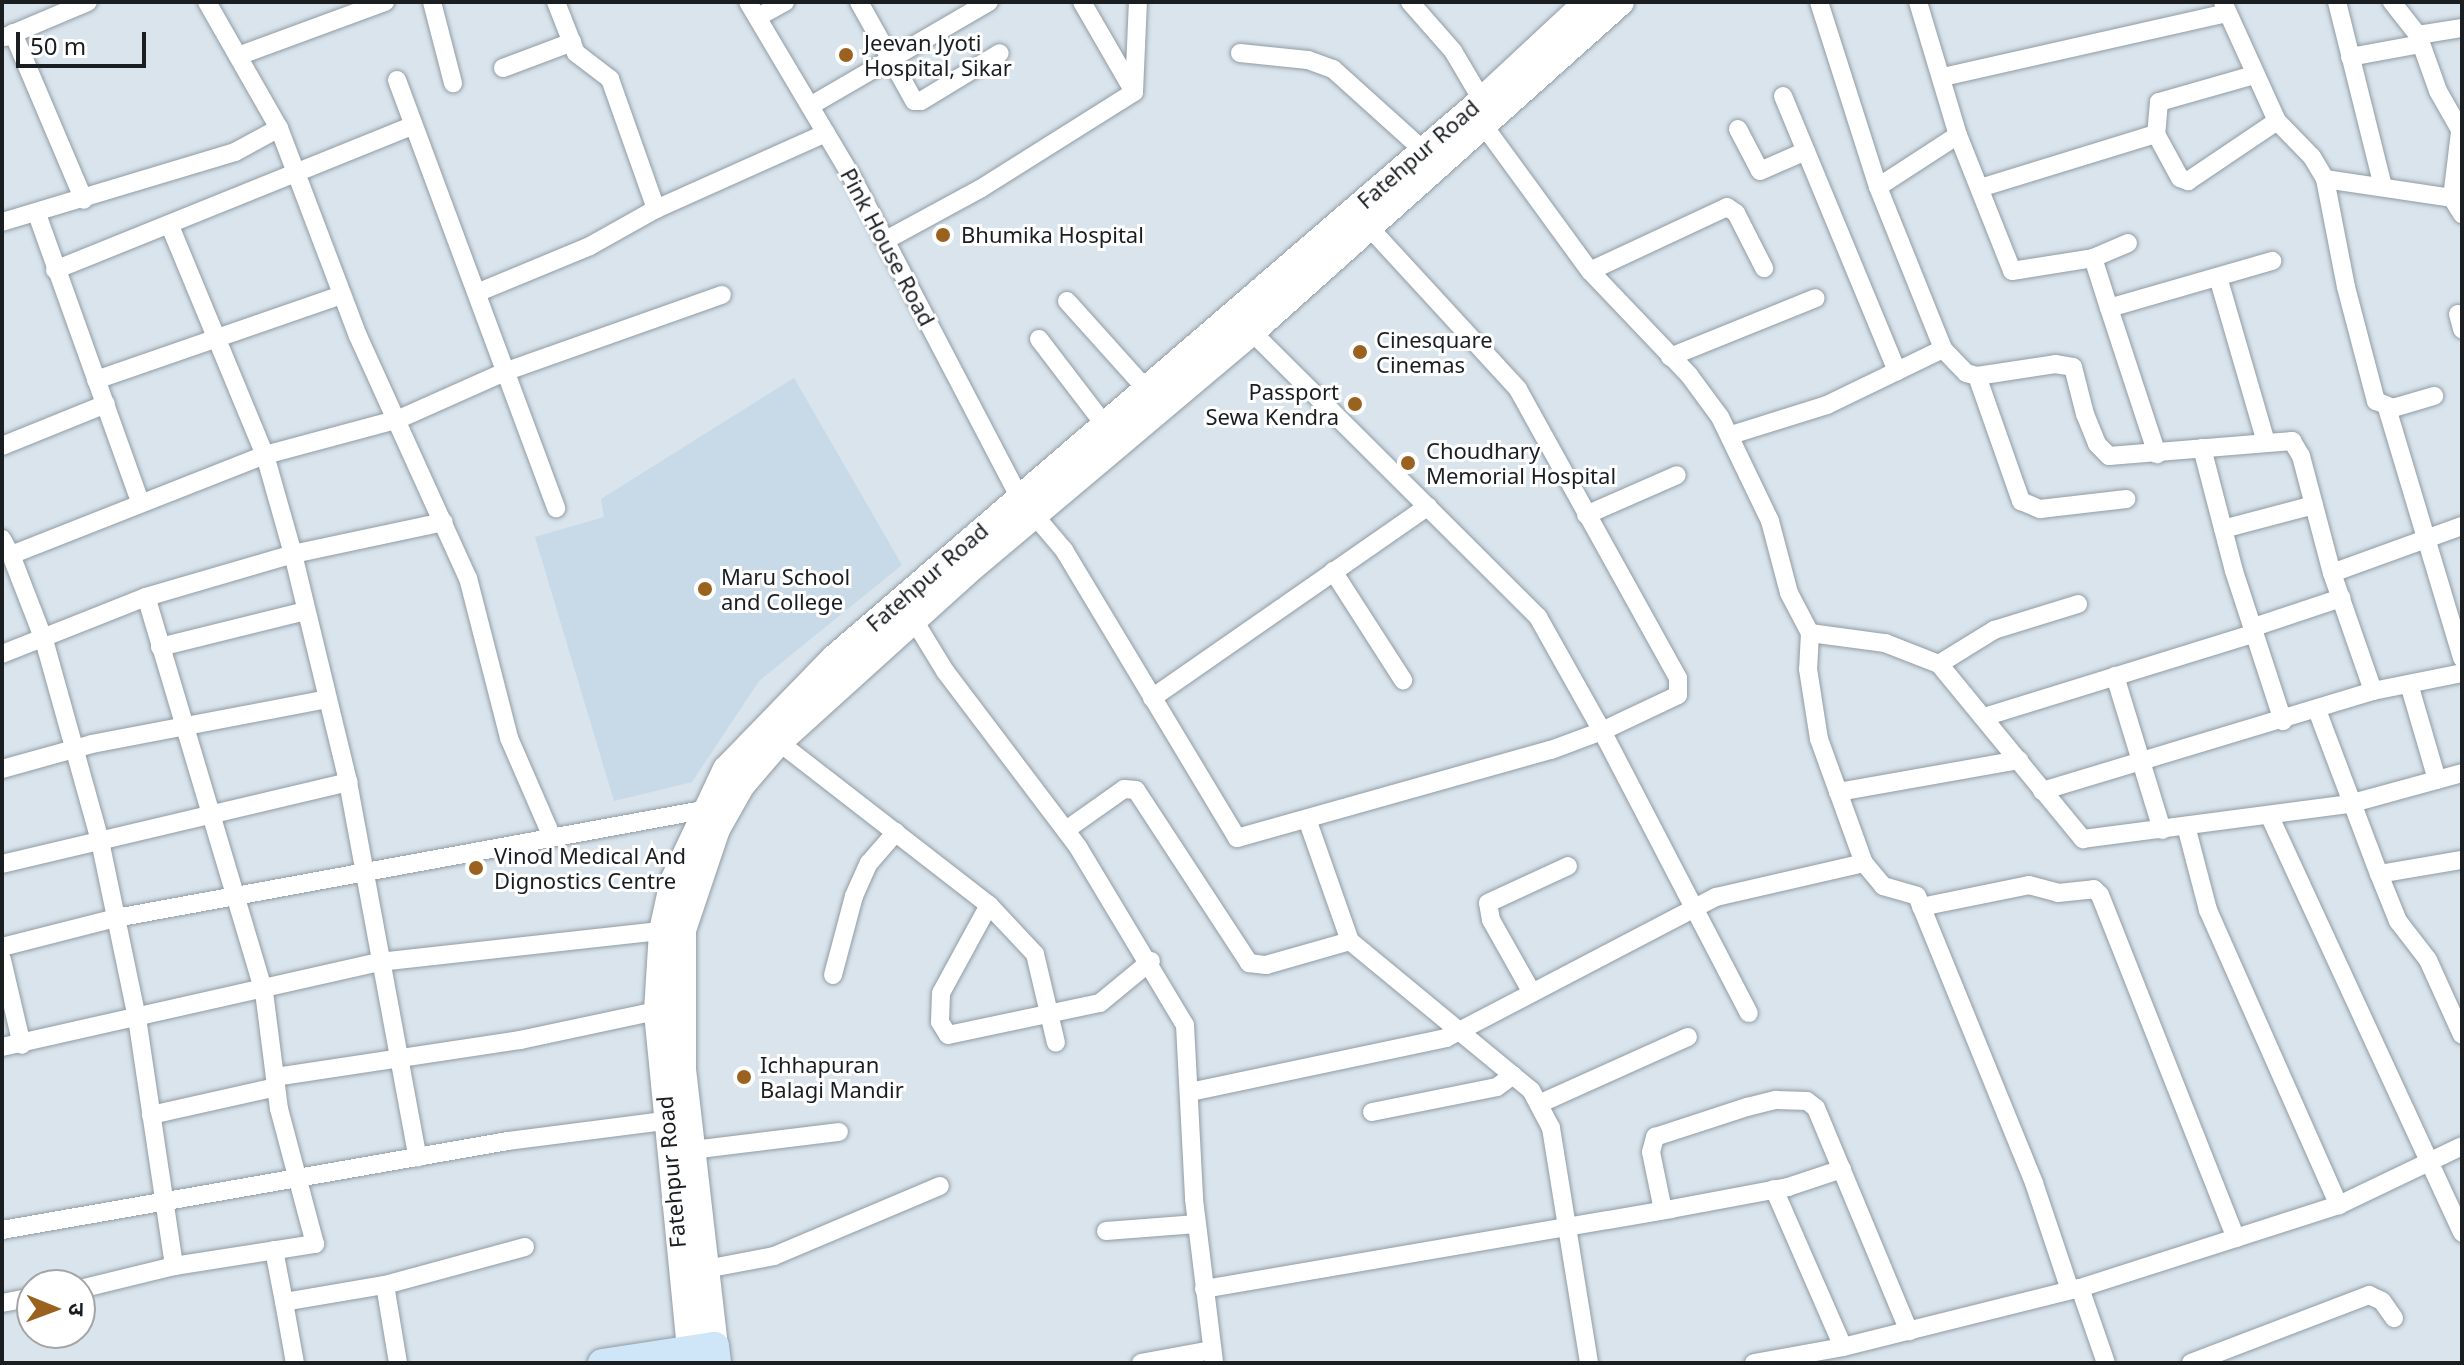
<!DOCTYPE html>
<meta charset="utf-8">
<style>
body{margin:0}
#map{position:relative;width:2464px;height:1365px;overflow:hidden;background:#d9e4ed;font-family:"Noto Sans","Noto Sans Devanagari",sans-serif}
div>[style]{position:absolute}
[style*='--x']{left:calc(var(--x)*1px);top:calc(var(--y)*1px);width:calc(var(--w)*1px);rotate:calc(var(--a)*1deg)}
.built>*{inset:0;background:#c8d9e7}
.roads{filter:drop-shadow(0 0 2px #919ca4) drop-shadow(0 0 2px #919ca4)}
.street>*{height:18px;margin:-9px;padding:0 9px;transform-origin:9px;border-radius:9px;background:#fff}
.secondary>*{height:26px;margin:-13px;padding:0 13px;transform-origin:13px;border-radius:13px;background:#fff}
.primary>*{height:28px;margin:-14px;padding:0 14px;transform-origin:14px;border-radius:14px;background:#cee6f8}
.dots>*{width:22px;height:22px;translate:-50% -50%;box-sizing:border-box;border:4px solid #fff;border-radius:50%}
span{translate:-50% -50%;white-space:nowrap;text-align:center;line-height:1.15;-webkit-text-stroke:6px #fff;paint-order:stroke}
.poi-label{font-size:22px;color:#1a1e21}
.left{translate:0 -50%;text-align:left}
.right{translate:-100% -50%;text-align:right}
.street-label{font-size:22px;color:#1a1e21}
.frame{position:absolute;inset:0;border:4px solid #1a1e21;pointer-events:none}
.north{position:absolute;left:16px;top:1269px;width:80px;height:80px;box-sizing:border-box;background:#fff;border:2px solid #a3a5a6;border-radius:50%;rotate:91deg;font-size:22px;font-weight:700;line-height:32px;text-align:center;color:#1a1e21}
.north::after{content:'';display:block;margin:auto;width:28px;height:36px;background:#9b621f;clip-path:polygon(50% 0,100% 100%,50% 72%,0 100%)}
.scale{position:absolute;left:16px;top:32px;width:130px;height:36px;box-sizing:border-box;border:4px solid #1a1e21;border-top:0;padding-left:10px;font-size:24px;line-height:28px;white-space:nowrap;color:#1a1e21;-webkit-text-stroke:6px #fff;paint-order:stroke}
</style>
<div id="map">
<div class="built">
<div style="clip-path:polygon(794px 378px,902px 565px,759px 681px,692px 782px,614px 801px,535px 537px,604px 517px,601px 499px)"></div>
</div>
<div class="roads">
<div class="street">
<div style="--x:207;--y:2;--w:145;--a:60.3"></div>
<div style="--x:279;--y:128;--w:222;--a:69.2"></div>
<div style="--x:358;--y:336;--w:266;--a:65.6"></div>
<div style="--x:468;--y:578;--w:165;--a:75.6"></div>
<div style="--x:509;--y:738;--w:108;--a:66.5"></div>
<div style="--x:432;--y:2;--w:84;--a:75.5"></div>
<div style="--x:556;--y:2;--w:55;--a:68.6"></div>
<div style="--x:576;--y:53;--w:43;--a:37.4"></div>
<div style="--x:610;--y:79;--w:138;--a:70.5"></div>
<div style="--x:748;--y:2;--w:206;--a:59.3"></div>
<div style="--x:853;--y:179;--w:359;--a:62.4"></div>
<div style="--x:1019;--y:497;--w:70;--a:49.7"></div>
<div style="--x:1064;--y:550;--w:336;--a:59"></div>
<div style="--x:1237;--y:838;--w:326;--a:-15.7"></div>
<div style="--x:1551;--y:750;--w:54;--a:-20.4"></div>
<div style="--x:1602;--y:731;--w:318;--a:62.5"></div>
<div style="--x:859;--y:2;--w:113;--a:60.9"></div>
<div style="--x:914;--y:101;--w:7;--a:0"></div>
<div style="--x:921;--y:101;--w:92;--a:-31.3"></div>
<div style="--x:1082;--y:2;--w:104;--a:60"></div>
<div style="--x:1410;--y:2;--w:65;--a:48.7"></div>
<div style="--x:1453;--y:51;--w:57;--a:59.4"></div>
<div style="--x:1819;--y:2;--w:194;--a:72.3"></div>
<div style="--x:1878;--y:187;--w:175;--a:68.1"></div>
<div style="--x:1943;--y:349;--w:33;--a:46"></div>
<div style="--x:1966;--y:373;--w:11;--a:15"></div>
<div style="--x:1977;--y:376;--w:79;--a:-8.7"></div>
<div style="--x:2055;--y:364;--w:18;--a:9"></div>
<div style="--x:2073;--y:367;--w:49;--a:75.7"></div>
<div style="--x:2085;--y:414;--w:32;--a:68"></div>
<div style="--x:2097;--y:444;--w:17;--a:45"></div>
<div style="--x:2109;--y:456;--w:184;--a:-4.7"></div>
<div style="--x:2292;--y:441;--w:17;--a:59"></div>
<div style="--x:2301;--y:456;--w:121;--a:75.2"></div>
<div style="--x:2332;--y:573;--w:125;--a:70.8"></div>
<div style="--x:1918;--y:2;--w:139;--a:73.3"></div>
<div style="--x:1958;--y:135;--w:146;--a:68.3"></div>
<div style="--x:2012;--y:271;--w:82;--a:-9.1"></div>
<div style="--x:2093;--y:258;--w:52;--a:72.3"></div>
<div style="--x:2109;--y:308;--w:170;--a:-16.1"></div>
<div style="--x:2223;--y:2;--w:131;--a:65.6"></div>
<div style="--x:2277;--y:121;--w:50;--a:45.8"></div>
<div style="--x:2312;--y:157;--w:26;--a:59"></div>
<div style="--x:2325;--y:179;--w:128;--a:8.5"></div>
<div style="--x:2452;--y:198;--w:19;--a:58"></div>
<div style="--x:2337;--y:2;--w:191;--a:76"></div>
<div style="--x:2392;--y:2;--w:42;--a:51.8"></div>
<div style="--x:2418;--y:35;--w:59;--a:70.3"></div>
<div style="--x:2438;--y:91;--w:48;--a:60.3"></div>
<div style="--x:758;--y:17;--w:31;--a:-29"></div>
<div style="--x:13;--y:33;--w:181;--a:67"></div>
<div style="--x:2418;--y:35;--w:45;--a:-9"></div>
<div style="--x:5;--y:37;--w:90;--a:-22.9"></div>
<div style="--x:1240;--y:53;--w:68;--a:5.9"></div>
<div style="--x:1308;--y:60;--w:27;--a:20"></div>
<div style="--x:1333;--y:69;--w:121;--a:42"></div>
<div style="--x:238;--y:56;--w:157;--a:-20.2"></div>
<div style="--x:2350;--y:57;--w:72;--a:-10.4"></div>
<div style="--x:503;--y:68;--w:74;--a:-20.6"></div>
<div style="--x:2254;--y:75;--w:99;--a:164.1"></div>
<div style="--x:2159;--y:102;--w:32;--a:95"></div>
<div style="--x:2156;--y:134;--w:50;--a:61.4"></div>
<div style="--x:2180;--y:178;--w:9;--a:21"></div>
<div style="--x:2188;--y:181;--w:107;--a:-34"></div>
<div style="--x:1943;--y:77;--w:290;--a:-12.7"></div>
<div style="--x:397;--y:80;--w:457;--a:69.6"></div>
<div style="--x:1134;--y:92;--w:90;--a:-87.5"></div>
<div style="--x:1783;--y:96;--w:298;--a:67.5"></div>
<div style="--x:810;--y:106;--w:207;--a:-30.2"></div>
<div style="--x:1482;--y:123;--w:183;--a:53.9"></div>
<div style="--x:1590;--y:271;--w:144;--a:46.4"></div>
<div style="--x:1689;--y:375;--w:52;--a:53.6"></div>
<div style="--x:1720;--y:417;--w:115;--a:64.3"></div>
<div style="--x:1770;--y:521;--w:74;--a:75.2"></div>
<div style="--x:1789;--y:593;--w:45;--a:62.3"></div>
<div style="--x:1810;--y:633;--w:76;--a:7.6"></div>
<div style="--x:1885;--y:643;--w:58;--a:21.3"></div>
<div style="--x:1939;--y:664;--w:227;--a:50.6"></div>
<div style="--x:2083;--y:839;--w:268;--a:-7.5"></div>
<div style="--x:2349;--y:804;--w:117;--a:-15.3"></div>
<div style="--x:1738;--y:129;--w:47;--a:62.4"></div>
<div style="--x:1760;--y:171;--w:50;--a:-23.5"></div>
<div style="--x:2325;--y:179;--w:110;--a:79"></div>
<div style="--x:2346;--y:287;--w:118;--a:75.3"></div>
<div style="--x:2376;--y:401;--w:18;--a:22"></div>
<div style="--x:2393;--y:408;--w:43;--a:-16.3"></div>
<div style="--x:1878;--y:187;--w:95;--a:-33"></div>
<div style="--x:1980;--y:188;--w:184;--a:-17.1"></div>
<div style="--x:2452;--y:198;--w:66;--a:-83.1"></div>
<div style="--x:37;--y:214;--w:306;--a:70.3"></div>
<div style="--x:2;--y:222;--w:243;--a:-16.7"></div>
<div style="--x:235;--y:152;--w:50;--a:-28.6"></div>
<div style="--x:170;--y:226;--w:248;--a:67.5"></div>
<div style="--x:265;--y:455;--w:103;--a:74.2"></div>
<div style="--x:293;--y:554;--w:235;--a:76.4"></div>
<div style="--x:348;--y:782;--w:382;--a:79.5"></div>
<div style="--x:886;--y:240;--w:107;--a:-28.5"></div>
<div style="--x:980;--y:189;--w:182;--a:-32.2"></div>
<div style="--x:2093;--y:258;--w:38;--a:-23"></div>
<div style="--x:55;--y:270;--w:386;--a:-22"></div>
<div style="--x:1590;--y:271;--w:151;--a:-25"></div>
<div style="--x:1727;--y:207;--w:11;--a:34"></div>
<div style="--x:1736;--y:213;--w:62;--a:63"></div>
<div style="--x:2218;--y:277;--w:172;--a:73.8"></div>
<div style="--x:479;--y:292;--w:120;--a:-22.5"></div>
<div style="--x:590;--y:246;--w:76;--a:-29.3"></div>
<div style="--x:656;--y:209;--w:186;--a:-24.1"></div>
<div style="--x:1067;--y:301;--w:117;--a:48.1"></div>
<div style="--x:2109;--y:308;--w:154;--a:71.8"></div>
<div style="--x:2458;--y:314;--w:16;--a:75"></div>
<div style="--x:1252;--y:332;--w:404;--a:44.9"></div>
<div style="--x:1538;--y:617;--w:131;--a:60.7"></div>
<div style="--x:1602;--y:731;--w:84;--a:-25.3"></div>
<div style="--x:1678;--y:695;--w:17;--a:-90"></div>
<div style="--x:1678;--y:678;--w:330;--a:-119"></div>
<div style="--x:1518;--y:389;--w:223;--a:-132.6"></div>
<div style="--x:1039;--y:339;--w:107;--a:52.6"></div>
<div style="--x:1670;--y:357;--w:157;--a:-22"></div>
<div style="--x:1977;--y:376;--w:133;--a:70.6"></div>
<div style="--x:2021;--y:501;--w:21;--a:23"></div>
<div style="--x:2040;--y:509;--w:87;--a:-6.6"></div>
<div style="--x:96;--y:380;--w:259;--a:-19.1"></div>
<div style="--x:2387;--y:408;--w:261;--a:73.3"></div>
<div style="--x:1731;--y:435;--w:101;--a:-17.4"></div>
<div style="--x:1827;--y:405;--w:129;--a:-25.8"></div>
<div style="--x:2;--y:446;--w:112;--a:-22"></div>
<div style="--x:2202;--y:448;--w:127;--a:75.4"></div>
<div style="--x:2234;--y:571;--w:158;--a:71.9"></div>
<div style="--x:1586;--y:515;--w:99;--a:-23.7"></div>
<div style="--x:2223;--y:529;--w:94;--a:-14.8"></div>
<div style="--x:2;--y:539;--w:18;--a:61"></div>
<div style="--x:11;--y:555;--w:273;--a:-21.5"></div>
<div style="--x:265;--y:455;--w:139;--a:-15"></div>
<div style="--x:399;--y:419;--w:118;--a:-24"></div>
<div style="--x:507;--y:371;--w:228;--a:-19.5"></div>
<div style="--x:11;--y:555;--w:91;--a:68.8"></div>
<div style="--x:44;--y:640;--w:209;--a:74.4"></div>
<div style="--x:100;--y:841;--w:181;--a:78.2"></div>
<div style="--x:137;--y:1018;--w:251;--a:81.5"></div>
<div style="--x:1333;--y:571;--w:130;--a:57.3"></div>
<div style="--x:2332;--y:573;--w:138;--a:-19.9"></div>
<div style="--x:909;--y:612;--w:69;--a:58.6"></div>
<div style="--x:945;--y:671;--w:221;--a:52.9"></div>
<div style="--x:1078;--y:847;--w:208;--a:59"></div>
<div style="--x:1185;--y:1025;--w:174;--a:87"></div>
<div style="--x:1194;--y:1199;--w:165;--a:83"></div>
<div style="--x:1810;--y:633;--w:36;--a:93"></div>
<div style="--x:1808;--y:669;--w:71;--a:81.1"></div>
<div style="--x:1819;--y:739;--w:132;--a:70.1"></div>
<div style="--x:160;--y:647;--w:149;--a:-13.9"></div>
<div style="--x:2;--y:654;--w:155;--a:-21.6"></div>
<div style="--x:146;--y:597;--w:153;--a:-16.3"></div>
<div style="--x:293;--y:554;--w:154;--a:-12"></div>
<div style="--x:1939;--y:664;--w:65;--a:-31.7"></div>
<div style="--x:1994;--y:630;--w:88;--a:-17.2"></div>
<div style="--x:2115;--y:676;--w:161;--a:73"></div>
<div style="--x:2409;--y:684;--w:100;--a:73.7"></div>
<div style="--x:1152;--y:698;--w:336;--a:-34.8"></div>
<div style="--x:2317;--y:710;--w:175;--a:69.3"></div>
<div style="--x:2379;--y:874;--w:84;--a:-9.6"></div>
<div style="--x:1984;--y:717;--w:277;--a:-17.2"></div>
<div style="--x:2249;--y:635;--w:12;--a:-48"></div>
<div style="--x:2257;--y:626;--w:89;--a:-18.4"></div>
<div style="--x:771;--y:736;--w:276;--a:37.8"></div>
<div style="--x:989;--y:905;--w:67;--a:46.8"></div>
<div style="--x:1035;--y:954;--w:91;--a:76.7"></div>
<div style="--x:2;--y:769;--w:93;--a:-15.5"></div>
<div style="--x:92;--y:744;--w:239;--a:-10.8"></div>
<div style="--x:2042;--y:791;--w:346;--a:-16.8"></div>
<div style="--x:2373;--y:691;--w:91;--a:-11.4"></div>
<div style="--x:1838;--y:792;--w:184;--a:-10"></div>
<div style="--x:2270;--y:817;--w:458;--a:65.2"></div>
<div style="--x:1307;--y:819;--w:129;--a:70.6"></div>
<div style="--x:2186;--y:826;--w:87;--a:75.3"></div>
<div style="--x:2208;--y:910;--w:323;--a:66.1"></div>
<div style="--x:1066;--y:830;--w:71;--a:-35.3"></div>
<div style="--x:1124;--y:789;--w:12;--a:5"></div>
<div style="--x:1136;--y:790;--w:207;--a:56.8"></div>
<div style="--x:1249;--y:963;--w:17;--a:7"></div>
<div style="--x:1266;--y:965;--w:87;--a:-15.9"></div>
<div style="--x:1350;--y:941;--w:234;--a:39.5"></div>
<div style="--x:1531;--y:1090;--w:43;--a:62.2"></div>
<div style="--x:1551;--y:1128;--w:238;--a:80.8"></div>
<div style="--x:2;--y:864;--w:356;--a:-13.3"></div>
<div style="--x:2379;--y:874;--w:51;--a:68"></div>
<div style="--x:2398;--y:921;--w:49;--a:52.4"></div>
<div style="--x:2428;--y:960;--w:82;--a:65.6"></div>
<div style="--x:989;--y:905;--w:100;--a:118.6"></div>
<div style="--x:941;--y:993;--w:29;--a:92"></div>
<div style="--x:940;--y:1022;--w:15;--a:58"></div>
<div style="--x:948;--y:1035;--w:155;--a:-11.9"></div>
<div style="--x:1100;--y:1003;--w:66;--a:-39.5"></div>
<div style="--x:1921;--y:907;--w:110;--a:-11.5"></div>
<div style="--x:2029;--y:885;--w:30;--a:15"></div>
<div style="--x:2058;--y:893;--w:36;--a:-6"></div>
<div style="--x:2094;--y:889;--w:8;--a:45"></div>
<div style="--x:2100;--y:895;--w:369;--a:68.4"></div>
<div style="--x:2;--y:947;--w:118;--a:-14.3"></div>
<div style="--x:116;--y:918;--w:597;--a:-10.43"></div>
<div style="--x:2;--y:960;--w:87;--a:76.8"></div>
<div style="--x:833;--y:975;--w:82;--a:-75.1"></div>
<div style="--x:854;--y:896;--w:36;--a:-66"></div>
<div style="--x:869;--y:863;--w:41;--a:-48.9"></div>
<div style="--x:1531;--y:991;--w:81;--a:-119.4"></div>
<div style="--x:1491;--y:920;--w:17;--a:-100"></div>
<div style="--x:1488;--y:903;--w:88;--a:-24.8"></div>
<div style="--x:2;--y:1047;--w:386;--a:-12.7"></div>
<div style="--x:379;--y:962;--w:285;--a:-6.3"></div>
<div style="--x:275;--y:1077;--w:248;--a:-8.6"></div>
<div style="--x:520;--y:1040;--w:140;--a:-12"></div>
<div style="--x:1190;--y:1092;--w:262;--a:-11.9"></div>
<div style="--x:1446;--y:1038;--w:305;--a:-27.6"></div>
<div style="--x:1716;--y:897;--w:152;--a:-12.9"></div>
<div style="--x:1864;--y:863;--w:30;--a:50"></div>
<div style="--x:1883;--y:886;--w:35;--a:16"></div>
<div style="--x:1917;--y:896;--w:310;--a:67.8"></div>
<div style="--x:2034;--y:1183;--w:113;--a:71.4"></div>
<div style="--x:1541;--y:1103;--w:161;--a:-24.2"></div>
<div style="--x:1372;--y:1112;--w:127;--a:-11.3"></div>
<div style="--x:1497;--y:1087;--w:20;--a:-37"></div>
<div style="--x:151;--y:1115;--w:128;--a:-12.6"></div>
<div style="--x:692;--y:1150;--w:148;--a:-7"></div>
<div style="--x:1774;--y:1189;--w:172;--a:66.4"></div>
<div style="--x:1663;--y:1210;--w:59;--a:-101.7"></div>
<div style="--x:1651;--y:1152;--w:16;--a:-75"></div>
<div style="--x:1655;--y:1137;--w:97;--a:-18.1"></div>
<div style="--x:1747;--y:1107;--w:30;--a:-14"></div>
<div style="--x:1776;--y:1100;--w:31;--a:2"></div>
<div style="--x:1807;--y:1101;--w:11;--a:38"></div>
<div style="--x:1816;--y:1108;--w:242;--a:67.4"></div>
<div style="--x:2;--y:1230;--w:514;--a:-9.98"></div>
<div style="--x:508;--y:1141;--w:158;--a:-7.3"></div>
<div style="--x:1106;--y:1231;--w:91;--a:-4.4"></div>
<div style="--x:274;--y:1250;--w:53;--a:79.1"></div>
<div style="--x:284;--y:1302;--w:102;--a:-9.6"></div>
<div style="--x:385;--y:1285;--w:79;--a:80.5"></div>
<div style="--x:706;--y:1269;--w:69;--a:-10.8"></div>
<div style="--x:774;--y:1256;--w:180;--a:-22.9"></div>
<div style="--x:385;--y:1285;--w:145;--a:-15.2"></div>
<div style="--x:2080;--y:1288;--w:79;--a:70.9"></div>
<div style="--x:80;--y:1289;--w:97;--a:-13.7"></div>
<div style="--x:174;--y:1266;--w:143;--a:-8.9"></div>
<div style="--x:315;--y:1244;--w:140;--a:-104.9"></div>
<div style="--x:279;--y:1109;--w:118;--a:-97.3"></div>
<div style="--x:264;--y:992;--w:412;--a:-106.6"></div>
<div style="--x:1204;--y:1289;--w:474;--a:-9.7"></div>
<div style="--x:1671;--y:1209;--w:119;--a:-10.6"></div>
<div style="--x:1788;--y:1187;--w:57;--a:-18.4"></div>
<div style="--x:284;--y:1302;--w:62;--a:79.8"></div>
<div style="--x:2;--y:1303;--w:31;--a:-11"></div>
<div style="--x:1141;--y:1363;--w:72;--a:-10.4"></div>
<div style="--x:1754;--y:1363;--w:90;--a:-10.2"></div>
<div style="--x:1843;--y:1347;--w:244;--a:-14"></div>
<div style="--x:2080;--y:1288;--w:272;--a:-17.8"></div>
<div style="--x:2339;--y:1205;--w:136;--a:-25.6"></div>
<div style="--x:2191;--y:1363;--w:191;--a:-20.9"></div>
<div style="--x:2369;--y:1295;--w:14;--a:25"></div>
<div style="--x:2382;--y:1301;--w:21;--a:55"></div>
</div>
<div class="secondary">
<div style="--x:715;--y:1346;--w:277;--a:-96.6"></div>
<div style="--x:683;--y:1071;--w:141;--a:-90"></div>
<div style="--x:683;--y:930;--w:107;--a:-71.4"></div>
<div style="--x:717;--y:829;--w:51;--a:-60.4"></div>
<div style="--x:742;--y:785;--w:57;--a:-49.3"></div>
<div style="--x:779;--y:742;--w:253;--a:-42.1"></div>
<div style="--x:967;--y:572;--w:373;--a:-40.1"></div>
<div style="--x:1252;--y:332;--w:495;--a:-41.8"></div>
<div style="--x:690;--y:1349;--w:340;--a:-95.6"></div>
<div style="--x:657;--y:1011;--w:80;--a:-86.4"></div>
<div style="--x:662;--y:931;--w:51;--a:-77.6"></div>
<div style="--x:673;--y:881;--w:124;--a:-64.7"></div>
<div style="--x:726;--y:769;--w:155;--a:-45.8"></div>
<div style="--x:834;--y:658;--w:855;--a:-40.73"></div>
<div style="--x:1482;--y:100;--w:144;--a:-43"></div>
</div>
<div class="primary">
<div style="--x:602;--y:1363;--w:114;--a:-8.6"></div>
<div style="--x:715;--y:1346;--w:17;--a:83"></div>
</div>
</div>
<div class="dots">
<div style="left:846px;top:55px;background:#9b621f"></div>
<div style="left:943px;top:235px;background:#9b621f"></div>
<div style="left:1360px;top:352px;background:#9b621f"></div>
<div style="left:1355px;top:404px;background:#9b621f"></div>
<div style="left:1408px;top:463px;background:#9b621f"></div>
<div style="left:705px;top:589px;background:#9b621f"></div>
<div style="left:476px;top:868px;background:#9b621f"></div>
<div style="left:744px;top:1077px;background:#9b621f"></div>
</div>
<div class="poi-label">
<span class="left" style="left:864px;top:55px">Jeevan Jyoti<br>Hospital, Sikar</span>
<span class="left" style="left:961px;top:235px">Bhumika Hospital</span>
<span class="left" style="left:1376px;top:352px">Cinesquare<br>Cinemas</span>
<span class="right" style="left:1339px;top:404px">Passport<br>Sewa Kendra</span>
<span class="left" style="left:1426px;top:463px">Choudhary<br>Memorial Hospital</span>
<span class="left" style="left:721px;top:589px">Maru School<br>and College</span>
<span class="left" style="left:494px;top:868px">Vinod Medical And<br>Dignostics Centre</span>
<span class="left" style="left:760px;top:1077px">Ichhapuran<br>Balagi Mandir</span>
</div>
<div class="street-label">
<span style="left:1418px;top:154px;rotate:-41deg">Fatehpur Road</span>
<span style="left:888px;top:247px;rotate:62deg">Pink House Road</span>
<span style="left:927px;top:577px;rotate:-41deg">Fatehpur Road</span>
<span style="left:671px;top:1172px;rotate:-95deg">Fatehpur Road</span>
</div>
<div class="frame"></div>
<div class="north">उ</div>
<div class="scale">50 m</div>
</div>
